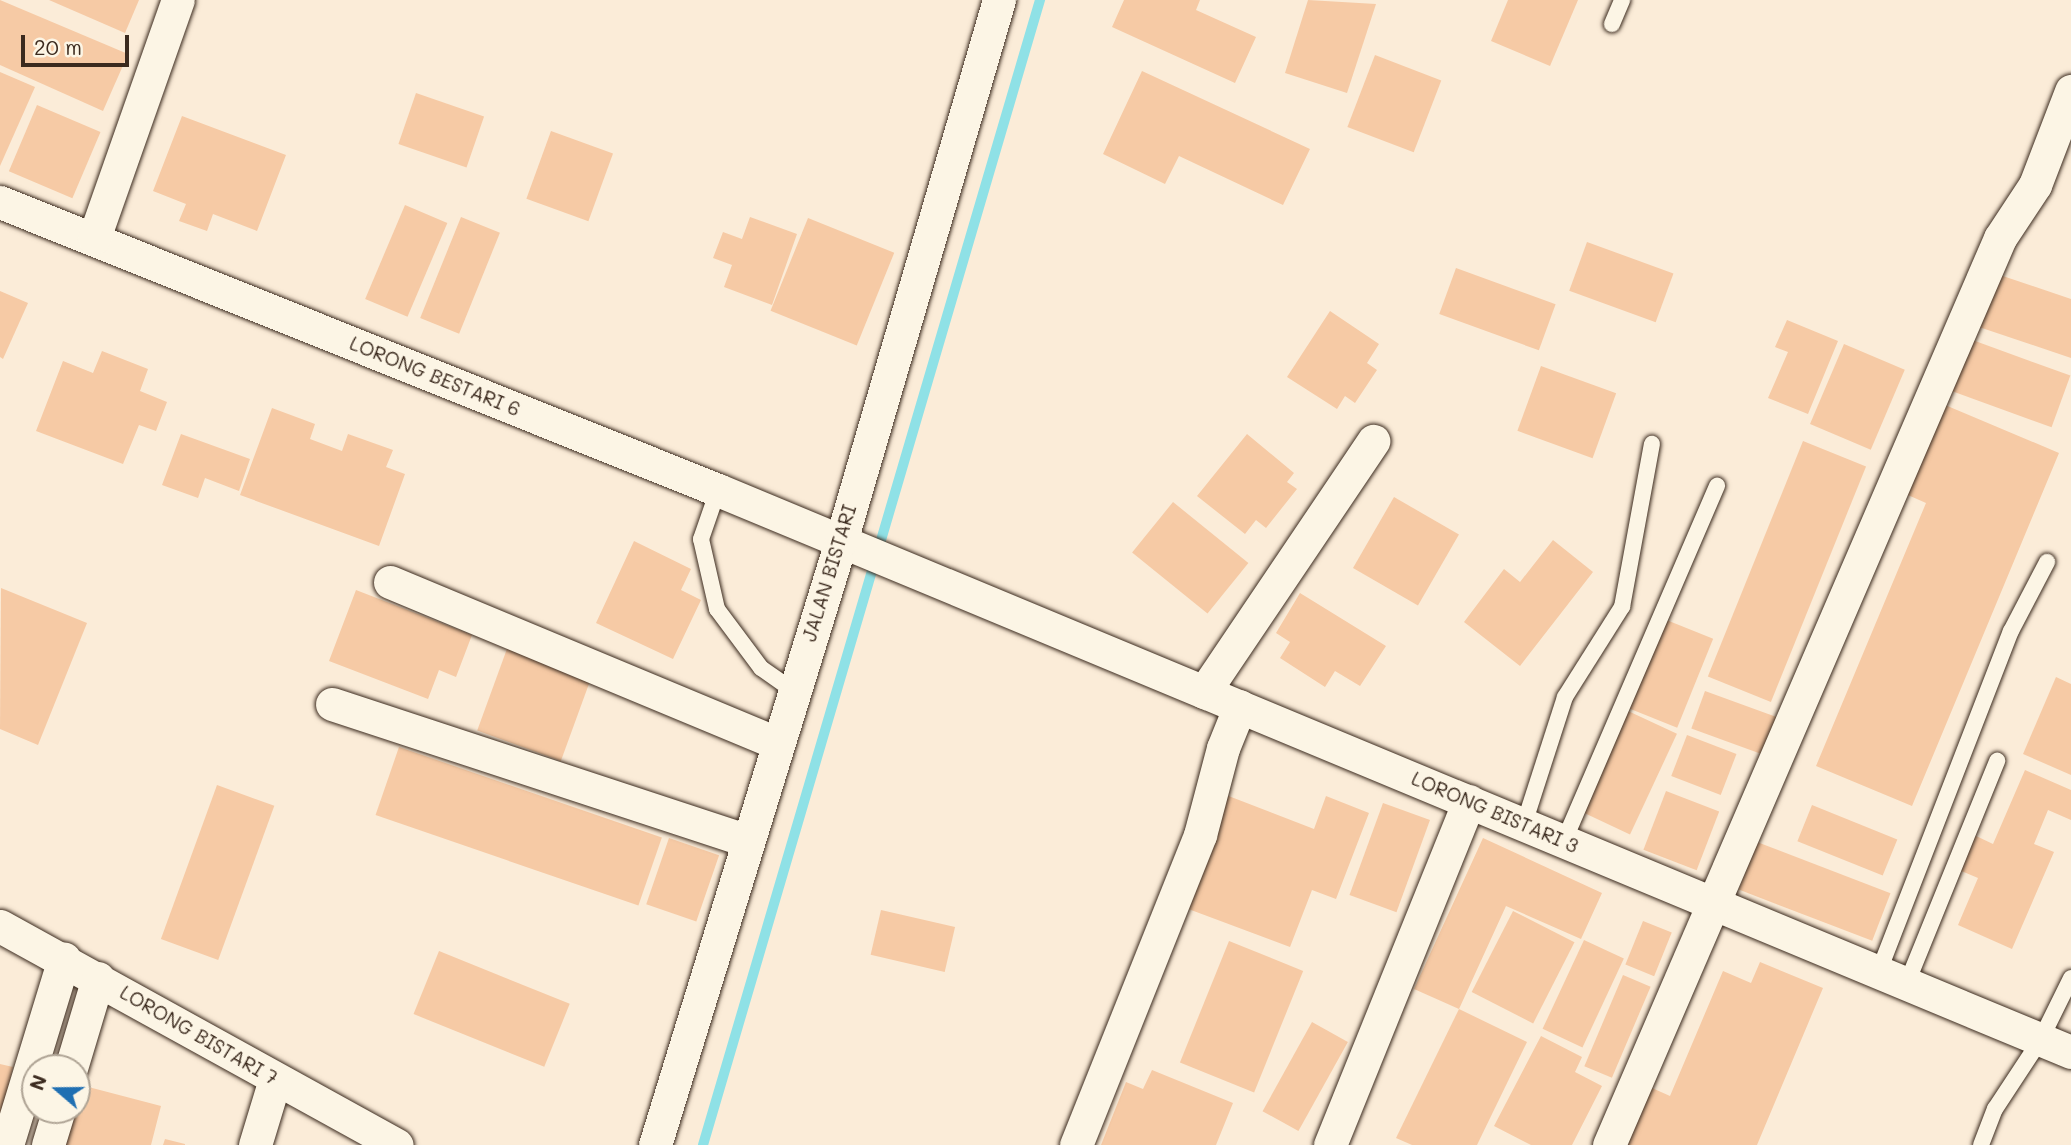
<!DOCTYPE html>
<style>
body{margin:0}
#map{position:relative;width:2071px;height:1145px;overflow:hidden;background:#fbecd8;font-family:Mali,sans-serif}
div>[style]{position:absolute}
[style*='--x']{left:calc(var(--x)*1px);top:calc(var(--y)*1px);width:calc(var(--w)*1px);rotate:calc(var(--a)*1deg)}
.stream>*{height:10px;margin:-5px;padding:0 5px;transform-origin:5px;border-radius:5px;background:#8fe1e6}
.building>*{inset:0;background:#f6caa5;transform-origin:0 0}
.roads{filter:drop-shadow(0 0 2px #3b2a1e) drop-shadow(0 0 2px #3b2a1e)}
.lane>*{height:16px;margin:-8px;padding:0 8px;transform-origin:8px;border-radius:8px;background:#fcf5e5}
.street>*{height:33px;margin:-16.5px;padding:0 16.5px;transform-origin:16.5px;border-radius:16.5px;background:#fcf5e5}
span{translate:-50% -50%;white-space:nowrap;text-align:center;line-height:1.15;-webkit-text-stroke:5px #fcf5e5;paint-order:stroke}
.street-label{font-size:19px;color:#3b2a1e}
.north{position:absolute;left:21px;top:1054px;width:70px;height:70px;box-sizing:border-box;background:#fcf5e5;border:2px solid #afa495;border-radius:50%;rotate:290deg;font-size:19px;font-weight:700;line-height:28px;text-align:center;color:#3b2a1e}
.north::after{content:'';display:block;margin:auto;width:24px;height:32px;background:#1f6fb2;clip-path:polygon(50% 0,100% 100%,50% 72%,0 100%)}
.scale{position:absolute;left:21px;top:35px;width:108px;height:32px;box-sizing:border-box;border:4px solid #3b2a1e;border-top:0;padding-left:9px;font-size:21px;line-height:24px;white-space:nowrap;color:#3b2a1e;-webkit-text-stroke:5px #fcf5e5;paint-order:stroke}
</style>
<div id="map">
<div class="stream">
<div style="--x:703;--y:1145;--w:1194;--a:-73.6"></div>
</div>
<div class="building">
<div style="clip-path:polygon(0 0,128px 54px,103px 111px,0 65px)"></div>
<div style="clip-path:polygon(49px 0,139px 0,125px 33px)"></div>
<div style="clip-path:polygon(1124px 0,1200px 0,1196px 10px,1256px 37px,1235px 83px,1112px 27px)"></div>
<div style="clip-path:polygon(1308px 0,1376px 4px,1347px 93px,1285px 73px)"></div>
<div style="clip-path:polygon(1508px 0,1578px 0,1550px 66px,1491px 41px)"></div>
<div style="left:1375px;top:55px;width:71px;height:77px;rotate:21deg"></div>
<div style="clip-path:polygon(1142px 71px,1310px 149px,1283px 205px,1179px 156px,1165px 184px,1103px 154px)"></div>
<div style="clip-path:polygon(0 72px,35px 87px,0 166px)"></div>
<div style="left:416px;top:93px;width:72px;height:54px;rotate:19deg"></div>
<div style="left:37px;top:105px;width:69px;height:72px;rotate:23deg"></div>
<div style="clip-path:polygon(182px 116px,286px 155px,257px 231px,213px 214px,207px 231px,179px 221px,186px 204px,153px 191px)"></div>
<div style="left:551px;top:131px;width:66px;height:72px;rotate:20deg"></div>
<div style="left:405px;top:205px;width:46px;height:102px;rotate:23deg"></div>
<div style="left:461px;top:217px;width:42px;height:109px;rotate:22deg"></div>
<div style="clip-path:polygon(750px 217px,797px 234px,772px 305px,724px 287px,732px 265px,713px 258px,723px 232px,742px 239px)"></div>
<div style="left:808px;top:218px;width:93px;height:100px;rotate:22deg"></div>
<div style="left:1587px;top:242px;width:92px;height:52px;rotate:20deg"></div>
<div style="left:1456px;top:268px;width:106px;height:49px;rotate:20deg"></div>
<div style="clip-path:polygon(1988px 271px,2071px 299px,2071px 358px,1970px 324px)"></div>
<div style="clip-path:polygon(0 291px,28px 303px,3px 359px,0 357px)"></div>
<div style="clip-path:polygon(1330px 311px,1379px 344px,1367px 363px,1377px 370px,1355px 403px,1345px 396px,1337px 409px,1287px 377px)"></div>
<div style="clip-path:polygon(1787px 320px,1838px 341px,1808px 414px,1768px 398px,1788px 352px,1775px 347px)"></div>
<div style="left:1967px;top:338px;width:110px;height:55px;rotate:20deg"></div>
<div style="left:1844px;top:344px;width:66px;height:87px;rotate:23deg"></div>
<div style="clip-path:polygon(102px 351px,148px 369px,140px 391px,167px 402px,156px 431px,139px 425px,123px 464px,36px 431px,63px 361px,93px 373px)"></div>
<div style="left:1541px;top:366px;width:80px;height:69px;rotate:20deg"></div>
<div style="clip-path:polygon(1938px 402px,2059px 453px,1912px 806px,1816px 766px,1926px 503px,1901px 492px)"></div>
<div style="clip-path:polygon(272px 408px,315px 424px,310px 439px,342px 451px,348px 434px,393px 450px,386px 467px,405px 474px,379px 546px,240px 495px)"></div>
<div style="clip-path:polygon(181px 434px,250px 459px,239px 491px,205px 478px,198px 498px,162px 485px)"></div>
<div style="clip-path:polygon(1247px 434px,1294px 473px,1287px 482px,1297px 489px,1266px 528px,1256px 520px,1245px 534px,1197px 496px)"></div>
<div style="left:1803px;top:441px;width:68px;height:254px;rotate:22deg"></div>
<div style="left:1394px;top:497px;width:75px;height:82px;rotate:30deg"></div>
<div style="left:1173px;top:502px;width:97px;height:65px;rotate:39deg"></div>
<div style="clip-path:polygon(1553px 540px,1593px 572px,1520px 666px,1464px 622px,1504px 569px,1520px 582px)"></div>
<div style="clip-path:polygon(634px 541px,691px 569px,681px 590px,701px 600px,673px 659px,596px 623px)"></div>
<div style="clip-path:polygon(1px 588px,87px 623px,38px 745px,0 729px)"></div>
<div style="clip-path:polygon(356px 590px,472px 635px,456px 677px,439px 670px,428px 699px,329px 661px)"></div>
<div style="clip-path:polygon(1300px 593px,1386px 646px,1360px 686px,1335px 671px,1325px 687px,1280px 658px,1290px 642px,1276px 633px)"></div>
<div style="left:1664px;top:619px;width:53px;height:96px;rotate:22deg"></div>
<div style="left:508px;top:646px;width:89px;height:90px;rotate:20deg"></div>
<div style="clip-path:polygon(2056px 677px,2071px 684px,2071px 775px,2023px 754px)"></div>
<div style="left:1705px;top:691px;width:76px;height:40px;rotate:20deg"></div>
<div style="left:1628px;top:711px;width:54px;height:111px;rotate:25deg"></div>
<div style="left:1687px;top:735px;width:53px;height:44px;rotate:21deg"></div>
<div style="left:399px;top:747px;width:278px;height:72px;rotate:19deg"></div>
<div style="clip-path:polygon(2025px 770px,2071px 790px,2071px 820px,2048px 810px,2034px 844px,2054px 852px,2012px 949px,1958px 925px,1978px 878px,1959px 870px,1974px 835px,1993px 844px)"></div>
<div style="left:217px;top:785px;width:61px;height:164px;rotate:20deg"></div>
<div style="left:1666px;top:791px;width:57px;height:63px;rotate:21deg"></div>
<div style="clip-path:polygon(1226px 795px,1314px 829px,1326px 796px,1369px 813px,1336px 899px,1312px 890px,1290px 947px,1183px 907px)"></div>
<div style="left:1383px;top:803px;width:50px;height:98px;rotate:20deg"></div>
<div style="left:1812px;top:805px;width:92px;height:39px;rotate:22deg"></div>
<div style="left:669px;top:838px;width:53px;height:70px;rotate:19deg"></div>
<div style="clip-path:polygon(1483px 838px,1602px 893px,1581px 939px,1506px 906px,1459px 1009px,1414px 989px)"></div>
<div style="left:1757px;top:842px;width:143px;height:51px;rotate:21deg"></div>
<div style="left:881px;top:910px;width:76px;height:46px;rotate:13deg"></div>
<div style="left:1513px;top:911px;width:69px;height:91px;rotate:27deg"></div>
<div style="left:1643px;top:921px;width:31px;height:47px;rotate:22deg"></div>
<div style="left:1584px;top:940px;width:44px;height:98px;rotate:25deg"></div>
<div style="left:1229px;top:941px;width:80px;height:131px;rotate:22deg"></div>
<div style="left:439px;top:951px;width:141px;height:68px;rotate:22deg"></div>
<div style="clip-path:polygon(1760px 962px,1823px 988px,1757px 1145px,1618px 1145px,1643px 1084px,1670px 1096px,1723px 971px,1751px 983px)"></div>
<div style="left:1623px;top:975px;width:30px;height:99px;rotate:23deg"></div>
<div style="clip-path:polygon(1459px 1009px,1527px 1042px,1477px 1145px,1412px 1145px,1396px 1138px)"></div>
<div style="left:1312px;top:1022px;width:41px;height:102px;rotate:29deg"></div>
<div style="clip-path:polygon(1541px 1036px,1582px 1057px,1575px 1072px,1602px 1086px,1572px 1145px,1531px 1145px,1494px 1126px)"></div>
<div style="clip-path:polygon(0 1064px,13px 1067px,1px 1121px,0 1121px)"></div>
<div style="clip-path:polygon(1152px 1070px,1233px 1103px,1216px 1145px,1101px 1145px,1126px 1082px,1143px 1089px)"></div>
<div style="clip-path:polygon(77px 1084px,161px 1106px,151px 1145px,60px 1145px,69px 1110px,77px 1110px)"></div>
<div style="clip-path:polygon(165px 1139px,185px 1144px,185px 1145px,163px 1145px)"></div>
</div>
<div class="roads">
<div class="lane">
<div style="--x:1612;--y:24;--w:26;--a:-67"></div>
<div style="--x:718;--y:490;--w:52;--a:109.1"></div>
<div style="--x:701;--y:539;--w:72;--a:77.1"></div>
<div style="--x:717;--y:609;--w:74;--a:53.3"></div>
<div style="--x:761;--y:668;--w:39;--a:35"></div>
<div style="--x:1524;--y:824;--w:133;--a:-72.1"></div>
<div style="--x:1565;--y:697;--w:107;--a:-57.7"></div>
<div style="--x:1622;--y:607;--w:166;--a:-79.6"></div>
<div style="--x:1564;--y:841;--w:387;--a:-66.7"></div>
<div style="--x:1879;--y:971;--w:365;--a:-68.8"></div>
<div style="--x:2011;--y:631;--w:78;--a:-62.4"></div>
<div style="--x:1907;--y:983;--w:240;--a:-67.9"></div>
<div style="--x:1981;--y:1145;--w:39;--a:-69"></div>
<div style="--x:1995;--y:1109;--w:84;--a:-56.7"></div>
<div style="--x:2041;--y:1039;--w:68;--a:-63.8"></div>
</div>
<div class="street">
<div style="--x:0;--y:202;--w:774;--a:21.86"></div>
<div style="--x:718;--y:490;--w:1465;--a:22.56"></div>
<div style="--x:94;--y:238;--w:252;--a:-70.6"></div>
<div style="--x:390;--y:582;--w:418;--a:22.6"></div>
<div style="--x:1204;--y:692;--w:303;--a:-56"></div>
<div style="--x:332;--y:704;--w:438;--a:18.2"></div>
<div style="--x:0;--y:926;--w:453;--a:28.9"></div>
<div style="--x:71;--y:1068;--w:94;--a:-73.3"></div>
<div style="--x:7;--y:1145;--w:195;--a:-73"></div>
<div style="--x:48;--y:1145;--w:37;--a:-73"></div>
<div style="--x:255;--y:1145;--w:69;--a:-73.1"></div>
<div style="--x:655;--y:1145;--w:632;--a:-72.88"></div>
<div style="--x:841;--y:541;--w:564;--a:-73.72"></div>
<div style="--x:1076;--y:1145;--w:334;--a:-68.2"></div>
<div style="--x:1200;--y:835;--w:90;--a:-75.2"></div>
<div style="--x:1223;--y:748;--w:45;--a:-68"></div>
<div style="--x:1330;--y:1145;--w:371;--a:-68"></div>
<div style="--x:1609;--y:1145;--w:988;--a:-66.68"></div>
<div style="--x:2000;--y:238;--w:64;--a:-56.6"></div>
<div style="--x:2035;--y:185;--w:101;--a:-69"></div>
</div>
</div>
<div class="street-label">
<span style="left:435px;top:376px;rotate:22deg">LORONG BESTARI 6</span>
<span style="left:829px;top:573px;rotate:-73deg">JALAN BISTARI</span>
<span style="left:1495px;top:812px;rotate:23deg">LORONG BISTARI 3</span>
<span style="left:199px;top:1035px;rotate:30deg">LORONG BISTARI 7</span>
</div>
<div class="north">N</div>
<div class="scale">20 m</div>
</div>
